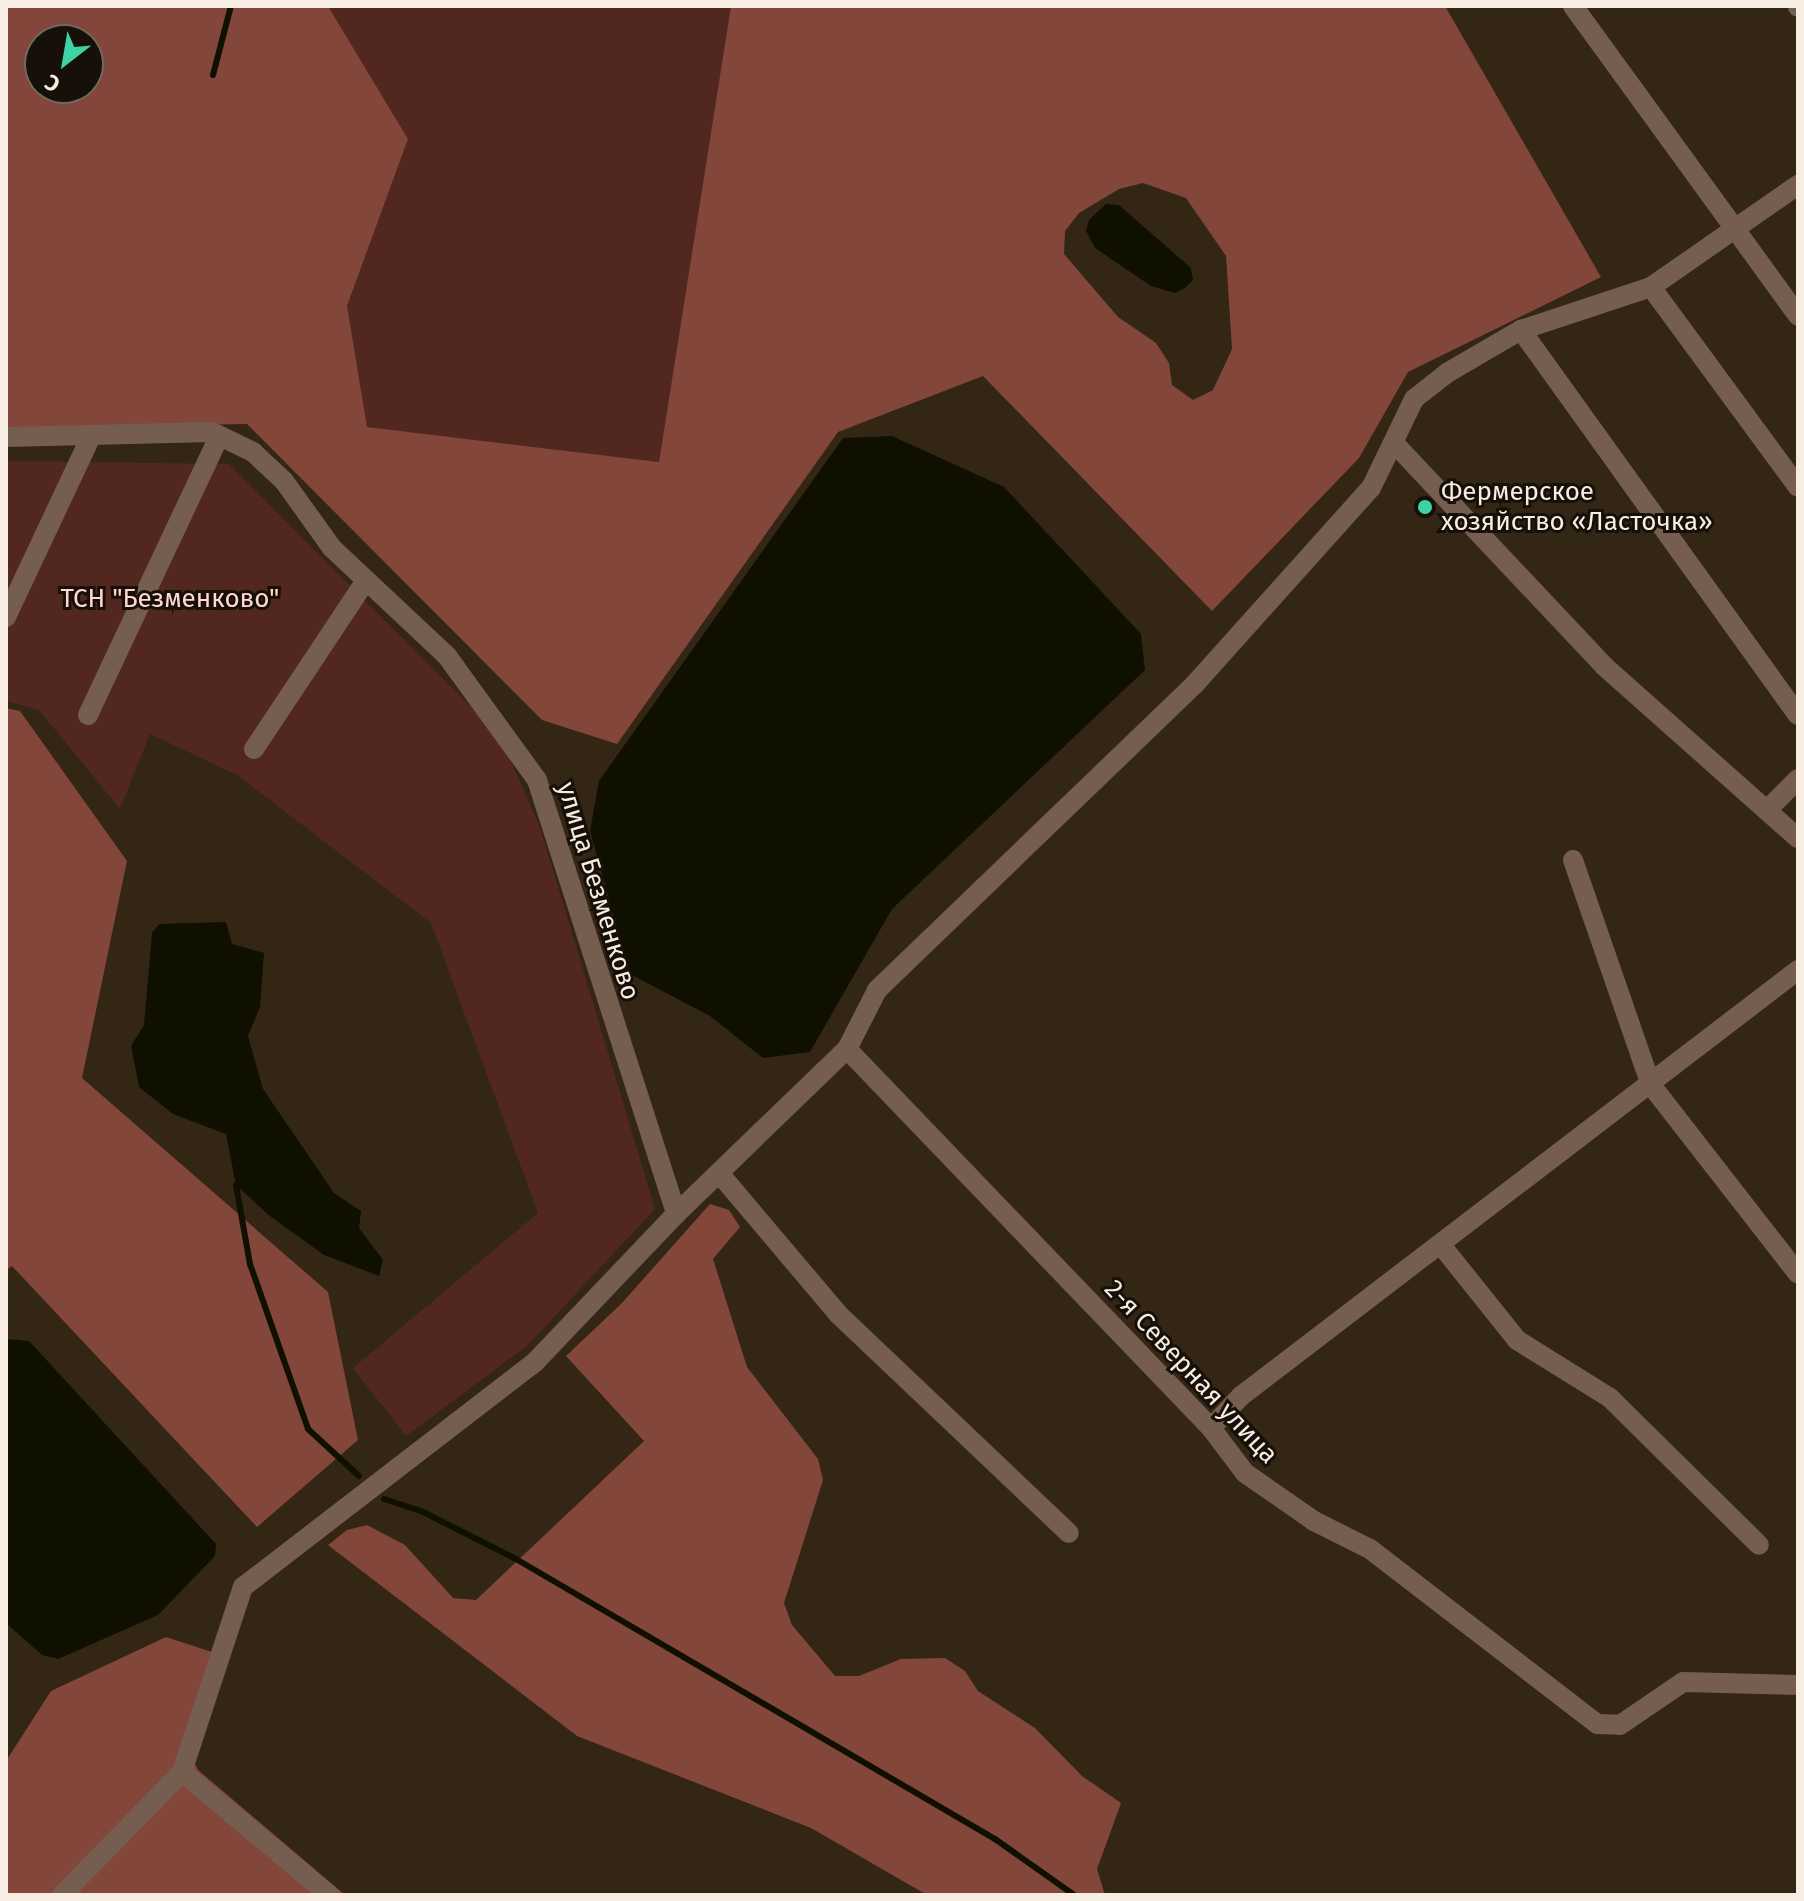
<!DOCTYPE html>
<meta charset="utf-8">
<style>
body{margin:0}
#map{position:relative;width:1804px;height:1901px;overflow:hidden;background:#342615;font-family:"Fira Sans",sans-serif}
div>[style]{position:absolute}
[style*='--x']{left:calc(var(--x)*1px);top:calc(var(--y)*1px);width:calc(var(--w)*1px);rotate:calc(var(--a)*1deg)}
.green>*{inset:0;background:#51271f}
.forest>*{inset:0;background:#83463a}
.water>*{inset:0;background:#101001}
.stream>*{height:6px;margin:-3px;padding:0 3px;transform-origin:3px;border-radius:3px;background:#101001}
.minor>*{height:20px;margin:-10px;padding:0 10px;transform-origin:10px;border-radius:10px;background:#755d4f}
.dots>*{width:22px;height:22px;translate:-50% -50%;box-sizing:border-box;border:4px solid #161009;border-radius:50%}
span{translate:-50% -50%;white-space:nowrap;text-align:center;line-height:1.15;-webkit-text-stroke:6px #161009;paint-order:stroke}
.poi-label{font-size:26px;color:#f7ede3}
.left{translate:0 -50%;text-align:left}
.park-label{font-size:26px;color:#ffd7ce}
.street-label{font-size:26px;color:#f7ede3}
.frame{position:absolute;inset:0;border:8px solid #f7ede3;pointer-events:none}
.north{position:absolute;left:24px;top:24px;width:80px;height:80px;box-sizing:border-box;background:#161009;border:2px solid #706860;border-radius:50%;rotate:211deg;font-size:22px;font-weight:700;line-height:32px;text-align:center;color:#f7ede3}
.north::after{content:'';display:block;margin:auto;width:28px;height:36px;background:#3dd4a3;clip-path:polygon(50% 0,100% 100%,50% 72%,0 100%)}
</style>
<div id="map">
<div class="green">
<div style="clip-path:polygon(328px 6px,731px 6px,659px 462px,366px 427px,347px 306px,408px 139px)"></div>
<div style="clip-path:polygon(6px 461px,229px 464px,499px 735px,540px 827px,655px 1209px,528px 1345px,406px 1436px,353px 1368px,538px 1213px,431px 923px,237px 775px,150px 734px,120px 809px,39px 710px,6px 701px)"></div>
</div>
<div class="forest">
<div style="clip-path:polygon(evenodd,6px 6px,328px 6px,408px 139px,347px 306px,367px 427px,659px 462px,731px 6px,1445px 6px,1601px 277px,1408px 372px,1359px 458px,1212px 611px,983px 376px,838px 432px,617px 744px,542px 720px,247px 424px,6px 428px,6px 6px,40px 40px,88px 40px,88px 88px,40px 88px,40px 40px,6px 6px,1143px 183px,1186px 198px,1226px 256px,1232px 349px,1213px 390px,1193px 400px,1172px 385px,1169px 363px,1156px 343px,1118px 317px,1064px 254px,1065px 231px,1079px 213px,1119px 189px,1143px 183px)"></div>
<div style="clip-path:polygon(6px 708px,20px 711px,127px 861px,82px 1078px,328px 1292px,358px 1440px,257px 1527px,12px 1266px,6px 1270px)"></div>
<div style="clip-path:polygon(710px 1204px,729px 1210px,740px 1227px,713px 1259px,747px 1367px,818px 1459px,823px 1480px,784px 1603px,792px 1625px,835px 1676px,859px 1676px,901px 1659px,945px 1658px,965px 1671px,978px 1691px,1035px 1728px,1082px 1776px,1121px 1803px,1097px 1869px,1105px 1895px,927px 1895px,811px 1828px,577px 1736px,328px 1545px,347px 1530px,367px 1525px,405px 1545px,453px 1598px,476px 1600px,644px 1441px,566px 1356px,622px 1303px)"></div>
<div style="clip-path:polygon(166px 1637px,212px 1652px,183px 1740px,198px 1770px,345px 1895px,6px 1895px,6px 1761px,51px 1691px)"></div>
</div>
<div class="water">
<div style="clip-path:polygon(1106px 204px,1119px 205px,1191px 268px,1193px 280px,1185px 288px,1175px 293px,1151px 286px,1095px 248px,1086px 231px,1089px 220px)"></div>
<div style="clip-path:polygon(892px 436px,1004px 487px,1141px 634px,1145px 670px,892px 909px,810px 1052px,763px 1058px,710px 1016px,630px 974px,590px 831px,599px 781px,843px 438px)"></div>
<div style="clip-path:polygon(226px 922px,232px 944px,264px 953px,260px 1007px,248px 1036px,263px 1089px,334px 1193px,361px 1211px,359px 1228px,383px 1260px,379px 1276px,324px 1255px,270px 1216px,236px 1185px,226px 1134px,173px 1114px,139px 1087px,131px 1046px,144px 1025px,152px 933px,159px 924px)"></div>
<div style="clip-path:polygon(6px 1339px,29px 1341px,216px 1544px,215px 1556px,158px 1615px,58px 1659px,42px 1655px,6px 1623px)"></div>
</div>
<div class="stream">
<div style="--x:213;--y:75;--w:71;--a:-75.4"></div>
<div style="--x:236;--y:1185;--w:80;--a:80"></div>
<div style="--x:250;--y:1264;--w:175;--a:70.6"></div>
<div style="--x:308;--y:1429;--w:69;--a:42.7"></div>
<div style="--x:384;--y:1499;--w:39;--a:18"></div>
<div style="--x:421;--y:1511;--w:106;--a:26.8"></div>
<div style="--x:516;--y:1559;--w:555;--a:30.31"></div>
<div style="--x:995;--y:1839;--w:97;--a:35.3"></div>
</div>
<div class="minor">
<div style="--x:1573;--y:6;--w:383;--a:54"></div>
<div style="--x:1798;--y:6;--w:1;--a:90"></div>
<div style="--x:1651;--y:287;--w:248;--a:53.7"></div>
<div style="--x:1521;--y:330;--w:474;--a:54.3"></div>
<div style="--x:6;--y:437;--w:206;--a:-1.4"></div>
<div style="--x:212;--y:432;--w:46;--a:26"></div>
<div style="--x:253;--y:452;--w:42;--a:43.1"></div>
<div style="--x:284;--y:481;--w:82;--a:54.4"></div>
<div style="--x:332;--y:548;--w:158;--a:43.2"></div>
<div style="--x:447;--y:656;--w:153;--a:54"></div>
<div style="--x:537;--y:780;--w:456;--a:72.2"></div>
<div style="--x:1394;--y:443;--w:306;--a:46.7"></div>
<div style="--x:1604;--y:666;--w:259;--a:41.6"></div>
<div style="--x:6;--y:617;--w:200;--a:-64.8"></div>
<div style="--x:88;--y:715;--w:308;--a:-64.8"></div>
<div style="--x:254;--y:749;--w:201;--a:-56.4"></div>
<div style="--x:1767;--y:810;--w:44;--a:-45"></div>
<div style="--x:1573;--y:860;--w:238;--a:70.9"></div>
<div style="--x:1651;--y:1085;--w:239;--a:52.1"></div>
<div style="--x:847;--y:1049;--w:525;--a:46.16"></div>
<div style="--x:1211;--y:1428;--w:56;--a:52.9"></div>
<div style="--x:1245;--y:1473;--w:84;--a:34.8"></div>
<div style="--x:1314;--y:1521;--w:63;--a:26.6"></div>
<div style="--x:1370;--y:1549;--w:287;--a:37.6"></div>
<div style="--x:1597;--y:1724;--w:23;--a:2"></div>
<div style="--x:1620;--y:1725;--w:76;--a:-34.3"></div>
<div style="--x:1683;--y:1682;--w:115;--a:1.5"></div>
<div style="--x:719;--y:1173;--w:185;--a:49.8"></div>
<div style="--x:838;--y:1314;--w:318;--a:43.5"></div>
<div style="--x:1441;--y:1245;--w:122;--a:51.3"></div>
<div style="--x:1517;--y:1340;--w:110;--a:31.9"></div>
<div style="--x:1610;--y:1398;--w:209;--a:44.6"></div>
<div style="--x:1211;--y:1428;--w:44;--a:-46.8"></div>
<div style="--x:1241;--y:1396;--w:701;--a:-37.41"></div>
<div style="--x:182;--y:1772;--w:192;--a:39.9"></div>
<div style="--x:62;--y:1895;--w:172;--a:-45.7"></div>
<div style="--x:182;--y:1772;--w:195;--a:-71.8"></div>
<div style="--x:243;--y:1587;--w:370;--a:-37.6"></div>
<div style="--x:536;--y:1361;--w:203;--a:-46.4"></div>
<div style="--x:676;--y:1214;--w:238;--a:-44"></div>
<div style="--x:847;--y:1049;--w:66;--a:-63"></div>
<div style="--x:877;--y:990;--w:440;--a:-43.9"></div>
<div style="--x:1194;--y:685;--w:265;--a:-48.1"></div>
<div style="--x:1371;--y:488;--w:99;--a:-64.2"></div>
<div style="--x:1414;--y:399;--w:42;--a:-38.2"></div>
<div style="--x:1447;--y:373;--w:86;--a:-30.2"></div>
<div style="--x:1521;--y:330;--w:137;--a:-18.3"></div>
<div style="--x:1651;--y:287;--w:179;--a:-34.8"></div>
</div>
<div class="dots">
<div style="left:1425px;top:507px;background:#3dd4a3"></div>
</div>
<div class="poi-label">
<span class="left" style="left:1441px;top:507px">Фермерское<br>хозяйство «Ласточка»</span>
</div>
<div class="park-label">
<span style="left:170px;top:599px">ТСН "Безменково"</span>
</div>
<div class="street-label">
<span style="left:598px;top:891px;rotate:73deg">улица Безменково</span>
<span style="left:1191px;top:1372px;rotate:47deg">2-я Северная улица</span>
</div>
<div class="frame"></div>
<div class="north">С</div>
</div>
